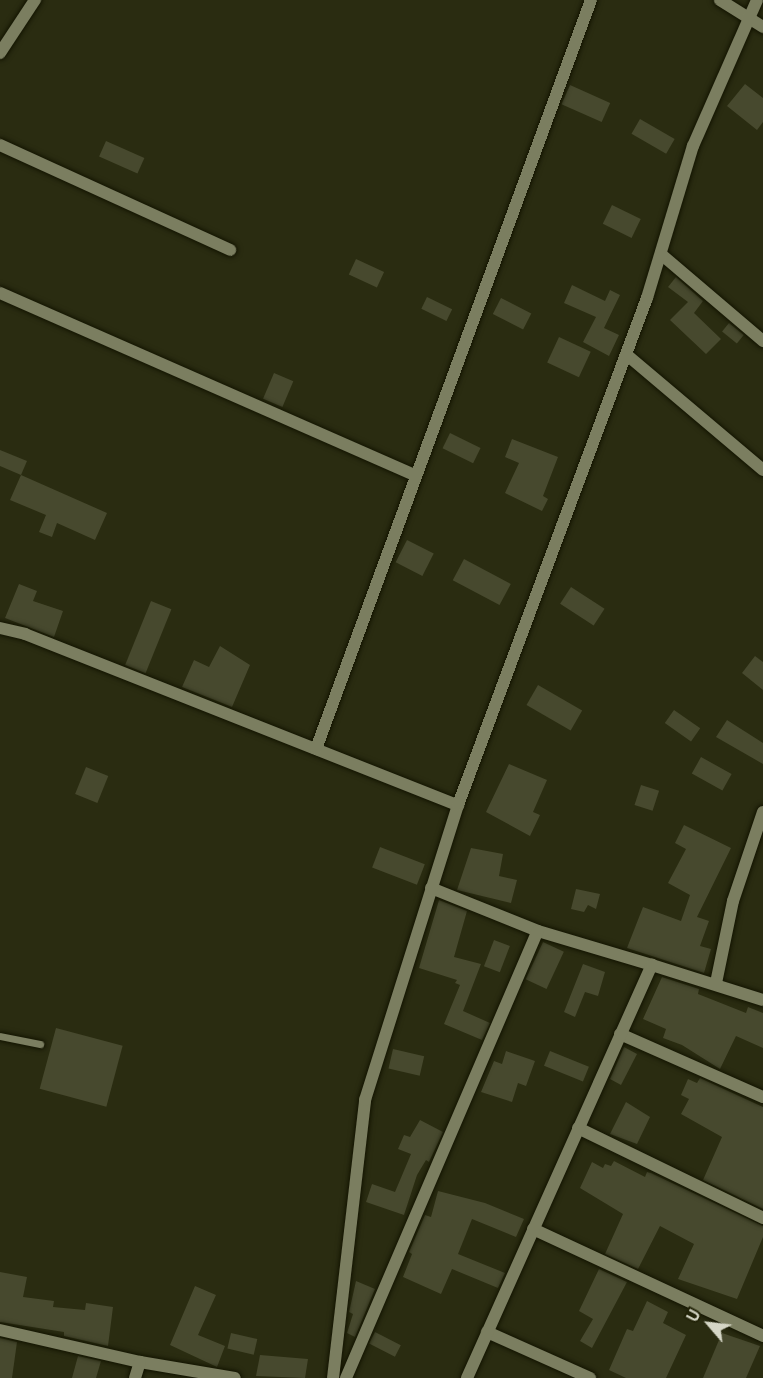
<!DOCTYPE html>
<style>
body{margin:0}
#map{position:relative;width:763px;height:1378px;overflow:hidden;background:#2a2c11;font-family:Ubuntu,sans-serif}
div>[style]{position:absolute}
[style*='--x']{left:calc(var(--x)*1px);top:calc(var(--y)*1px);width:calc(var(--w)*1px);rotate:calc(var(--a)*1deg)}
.building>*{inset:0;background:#47492e;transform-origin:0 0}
.roads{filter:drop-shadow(0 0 2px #131400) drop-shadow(0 0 2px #131400)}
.lane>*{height:7px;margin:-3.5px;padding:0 3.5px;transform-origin:3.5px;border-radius:3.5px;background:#7b7e60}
.street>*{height:12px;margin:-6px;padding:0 6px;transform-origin:6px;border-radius:6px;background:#7b7e60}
span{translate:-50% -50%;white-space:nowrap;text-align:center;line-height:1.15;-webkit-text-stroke:6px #212207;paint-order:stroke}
.north{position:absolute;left:679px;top:1294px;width:60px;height:60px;-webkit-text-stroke:4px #212207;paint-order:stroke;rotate:298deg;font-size:16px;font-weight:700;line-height:24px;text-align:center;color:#d5d6c6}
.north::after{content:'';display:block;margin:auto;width:21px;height:27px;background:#d5d6c6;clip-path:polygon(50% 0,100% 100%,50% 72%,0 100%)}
</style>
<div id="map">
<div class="building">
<div style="clip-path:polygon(745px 84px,763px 98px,763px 122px,757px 130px,727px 106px)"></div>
<div style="left:570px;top:85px;width:44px;height:21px;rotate:24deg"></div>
<div style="left:640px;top:119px;width:40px;height:17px;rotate:30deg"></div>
<div style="left:106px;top:141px;width:42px;height:17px;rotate:24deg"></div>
<div style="left:612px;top:205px;width:32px;height:21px;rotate:26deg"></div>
<div style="left:356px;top:259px;width:31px;height:17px;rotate:25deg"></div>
<div style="clip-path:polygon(676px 277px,703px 301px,694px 313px,721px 339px,706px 354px,670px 320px,688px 302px,668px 287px)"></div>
<div style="clip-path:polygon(572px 285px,605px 301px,610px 290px,620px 295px,604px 328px,619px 335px,609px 356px,583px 342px,596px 317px,564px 303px)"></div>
<div style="left:427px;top:297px;width:28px;height:13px;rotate:26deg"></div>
<div style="left:501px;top:298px;width:34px;height:18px;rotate:27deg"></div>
<div style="left:729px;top:323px;width:19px;height:11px;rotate:39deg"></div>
<div style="left:559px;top:337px;width:35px;height:28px;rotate:25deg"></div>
<div style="left:274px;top:373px;width:21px;height:28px;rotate:23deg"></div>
<div style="left:450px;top:433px;width:34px;height:17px;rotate:26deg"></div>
<div style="clip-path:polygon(512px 439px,558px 457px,543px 496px,548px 499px,542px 511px,505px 493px,519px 463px,505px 457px)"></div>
<div style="clip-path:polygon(0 450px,27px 461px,21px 475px,0 466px)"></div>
<div style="clip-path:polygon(21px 475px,107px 513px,95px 540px,57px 523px,52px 537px,39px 532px,46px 515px,10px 500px)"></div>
<div style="left:407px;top:540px;width:30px;height:25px;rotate:27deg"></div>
<div style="left:464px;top:559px;width:53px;height:24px;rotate:28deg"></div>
<div style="clip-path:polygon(19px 584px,37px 591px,33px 601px,63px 611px,54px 637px,5px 618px)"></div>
<div style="left:571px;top:587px;width:40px;height:20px;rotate:33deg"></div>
<div style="left:151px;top:601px;width:22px;height:69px;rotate:22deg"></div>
<div style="clip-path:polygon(220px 646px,250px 665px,232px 707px,182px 687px,194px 660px,209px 667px)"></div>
<div style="clip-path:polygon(755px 656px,763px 662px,763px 690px,742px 673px)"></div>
<div style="left:538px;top:685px;width:51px;height:23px;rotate:30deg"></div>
<div style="left:674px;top:710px;width:32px;height:16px;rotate:35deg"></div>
<div style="clip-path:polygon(727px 720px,763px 743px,763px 764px,716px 737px)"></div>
<div style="left:701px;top:757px;width:35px;height:19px;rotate:29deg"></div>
<div style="clip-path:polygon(509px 764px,547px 780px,533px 812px,540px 815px,530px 836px,486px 812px)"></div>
<div style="left:86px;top:767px;width:24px;height:29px;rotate:22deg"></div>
<div style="left:641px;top:785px;width:19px;height:21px;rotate:18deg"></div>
<div style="clip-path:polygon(684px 825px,731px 848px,697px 917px,709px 921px,700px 946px,711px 949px,704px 973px,627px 948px,643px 907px,681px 921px,690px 895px,668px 883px,686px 849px,675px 843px)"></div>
<div style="left:380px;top:847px;width:48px;height:22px;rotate:21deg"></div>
<div style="clip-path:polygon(471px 848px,503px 854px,499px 876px,517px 880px,511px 903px,457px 890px)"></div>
<div style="clip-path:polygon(576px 889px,600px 894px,596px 909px,588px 905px,584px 912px,571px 909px)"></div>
<div style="clip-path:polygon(439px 900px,467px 911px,454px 957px,481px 964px,463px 1011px,490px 1023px,482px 1040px,444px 1024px,460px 985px,455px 983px,457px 980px,419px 968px)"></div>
<div style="left:494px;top:940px;width:17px;height:28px;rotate:21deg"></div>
<div style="left:543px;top:942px;width:23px;height:41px;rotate:25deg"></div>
<div style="clip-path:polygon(583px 964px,605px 972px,598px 996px,585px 992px,575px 1017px,564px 1012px)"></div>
<div style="clip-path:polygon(662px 977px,699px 989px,698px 994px,746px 1013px,748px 1007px,763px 1013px,763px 1048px,736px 1036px,720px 1069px,682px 1045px,663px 1038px,666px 1029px,643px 1019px)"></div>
<div style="left:56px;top:1028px;width:69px;height:63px;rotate:15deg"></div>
<div style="clip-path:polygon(624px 1047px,637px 1054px,621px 1085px,610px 1079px)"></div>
<div style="left:393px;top:1049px;width:32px;height:20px;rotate:13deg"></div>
<div style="clip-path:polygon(506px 1051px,535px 1061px,526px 1086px,518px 1083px,512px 1102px,481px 1092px,494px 1061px,502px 1064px)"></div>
<div style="left:550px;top:1051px;width:42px;height:16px;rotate:22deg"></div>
<div style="clip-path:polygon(700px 1078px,763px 1107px,763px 1209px,703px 1180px,722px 1137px,681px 1114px,689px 1099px,681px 1095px,688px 1079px,697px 1083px)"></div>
<div style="clip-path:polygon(626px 1102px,650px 1117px,637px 1144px,610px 1134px)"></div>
<div style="clip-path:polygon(420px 1120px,443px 1132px,429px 1162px,426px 1160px,417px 1175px,404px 1215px,366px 1202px,372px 1184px,395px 1192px,411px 1154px,398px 1149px,404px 1135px,410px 1137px)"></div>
<div style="clip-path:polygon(614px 1161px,645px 1177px,647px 1172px,651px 1173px,763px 1226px,763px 1237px,737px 1299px,678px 1279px,694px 1244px,660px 1226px,638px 1269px,605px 1254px,623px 1214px,580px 1188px,592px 1162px,603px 1168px,605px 1164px,611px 1166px)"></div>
<div style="clip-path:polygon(438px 1191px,485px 1203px,524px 1219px,516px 1237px,472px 1219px,458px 1254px,505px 1273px,498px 1288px,452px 1269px,441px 1294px,403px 1277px,412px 1254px,409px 1252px,425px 1215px,431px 1217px)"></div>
<div style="clip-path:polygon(599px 1269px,627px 1282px,592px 1348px,580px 1341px,593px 1319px,579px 1311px)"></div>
<div style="clip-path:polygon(0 1272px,27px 1277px,23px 1297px,54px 1301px,53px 1307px,85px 1310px,86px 1303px,113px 1307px,108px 1346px,64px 1336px,64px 1332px,0 1322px)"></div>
<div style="clip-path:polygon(356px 1281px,375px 1289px,355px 1337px,347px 1333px,353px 1314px,349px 1312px)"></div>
<div style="clip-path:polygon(195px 1286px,216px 1295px,198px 1335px,225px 1346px,217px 1367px,170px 1345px)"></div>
<div style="clip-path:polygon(647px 1301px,668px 1312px,663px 1323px,686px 1335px,666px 1378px,626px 1378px,609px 1370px,627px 1329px,633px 1331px)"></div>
<div style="left:375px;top:1332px;width:29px;height:13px;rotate:27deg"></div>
<div style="left:231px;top:1333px;width:27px;height:16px;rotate:13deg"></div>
<div style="clip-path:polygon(722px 1333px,760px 1346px,746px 1378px,703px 1378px)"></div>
<div style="clip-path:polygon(0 1338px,17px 1342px,12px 1378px,0 1378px)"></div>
<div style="clip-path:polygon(260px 1355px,308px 1359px,305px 1378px,256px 1376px)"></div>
<div style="clip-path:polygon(78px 1356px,101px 1361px,96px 1378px,72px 1378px)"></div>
</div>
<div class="roads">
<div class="lane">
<div style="--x:0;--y:1036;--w:41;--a:11.3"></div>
</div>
<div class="street">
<div style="--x:720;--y:0;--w:51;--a:32.1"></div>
<div style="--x:0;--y:53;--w:64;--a:-56.6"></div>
<div style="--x:0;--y:145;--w:253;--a:24.5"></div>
<div style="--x:662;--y:255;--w:133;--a:40.4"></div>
<div style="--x:0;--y:293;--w:454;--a:23.7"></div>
<div style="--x:627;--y:355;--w:178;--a:40.2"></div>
<div style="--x:0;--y:628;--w:26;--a:13"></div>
<div style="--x:25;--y:634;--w:466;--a:21.6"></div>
<div style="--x:316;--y:749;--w:798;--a:-69.84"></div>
<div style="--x:431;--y:888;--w:115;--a:21.9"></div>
<div style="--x:538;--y:931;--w:119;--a:16.6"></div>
<div style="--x:716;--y:983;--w:84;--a:-78.3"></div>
<div style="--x:733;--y:901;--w:94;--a:-71.4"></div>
<div style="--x:620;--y:1034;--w:156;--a:23.8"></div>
<div style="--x:578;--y:1128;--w:206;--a:25.9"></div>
<div style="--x:533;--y:1229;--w:254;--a:24.9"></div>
<div style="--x:0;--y:1330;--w:144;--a:12.9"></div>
<div style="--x:140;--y:1362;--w:96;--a:9.6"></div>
<div style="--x:487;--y:1332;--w:113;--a:24.1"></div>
<div style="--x:135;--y:1378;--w:17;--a:-73"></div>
<div style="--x:333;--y:1378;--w:280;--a:-83.4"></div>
<div style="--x:365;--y:1100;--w:309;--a:-72.5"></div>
<div style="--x:458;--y:805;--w:541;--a:-69.56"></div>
<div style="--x:647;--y:298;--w:159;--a:-73.2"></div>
<div style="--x:693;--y:146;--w:159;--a:-66.3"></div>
<div style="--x:346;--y:1378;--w:486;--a:-66.8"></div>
<div style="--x:467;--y:1378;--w:453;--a:-65.9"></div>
<div style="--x:652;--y:965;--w:116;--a:17.5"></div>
</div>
</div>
<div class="north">U</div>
</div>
